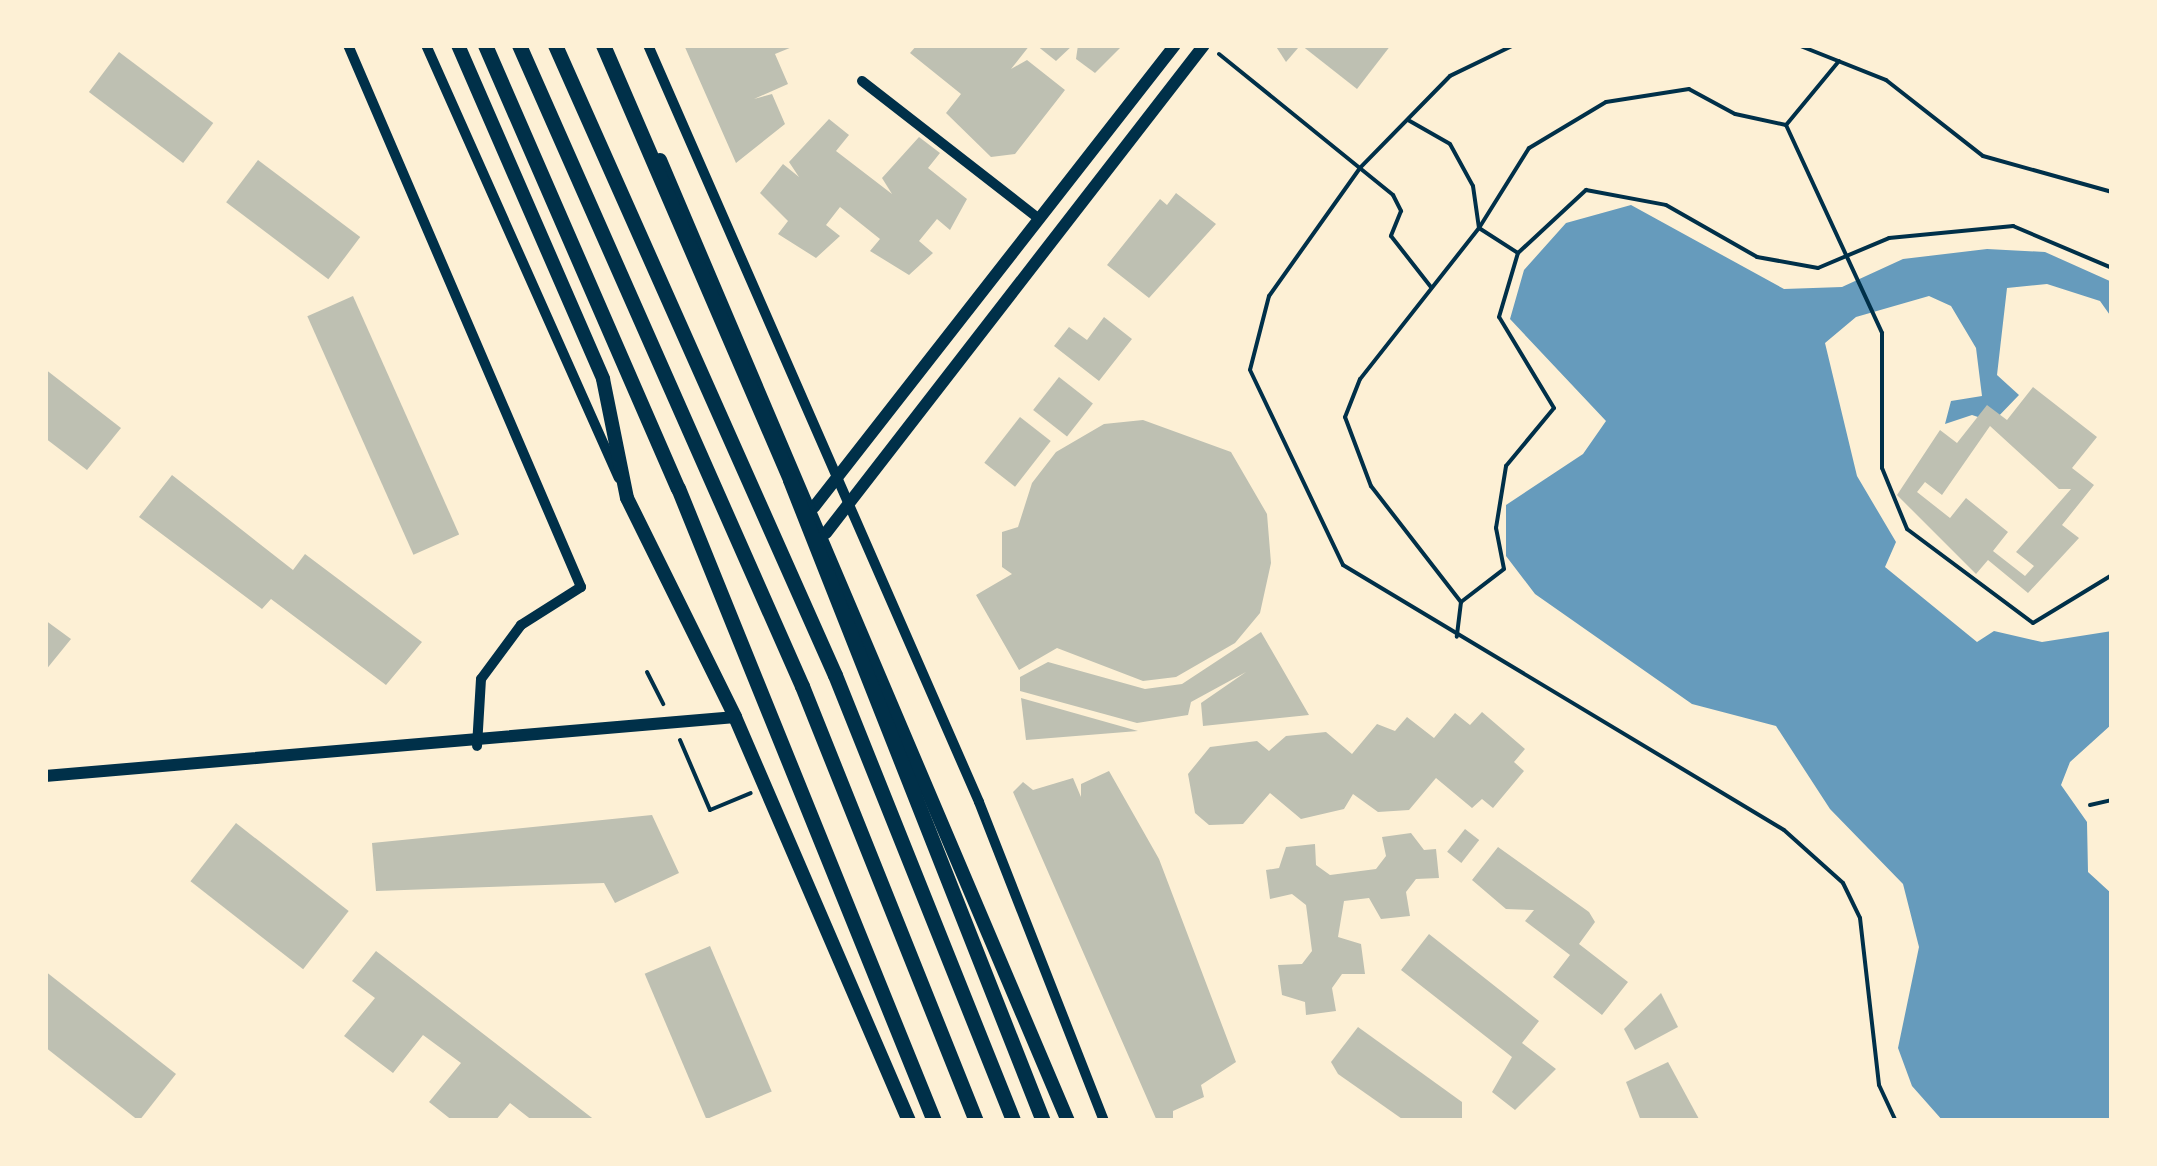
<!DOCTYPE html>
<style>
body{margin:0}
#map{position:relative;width:2157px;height:1166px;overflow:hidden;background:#fdf0d5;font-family:"DM Sans",sans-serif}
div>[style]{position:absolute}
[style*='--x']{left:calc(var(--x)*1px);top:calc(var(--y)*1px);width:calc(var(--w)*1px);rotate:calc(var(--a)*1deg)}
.water>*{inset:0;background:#669bbc}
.building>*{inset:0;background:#bec0b2;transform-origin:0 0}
.path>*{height:4px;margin:-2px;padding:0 2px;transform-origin:2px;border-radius:2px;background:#003049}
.minor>*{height:10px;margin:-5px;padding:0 5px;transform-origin:5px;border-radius:5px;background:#003049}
.tertiary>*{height:12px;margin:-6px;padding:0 6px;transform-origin:6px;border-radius:6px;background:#003049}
.secondary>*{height:14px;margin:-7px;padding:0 7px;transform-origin:7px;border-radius:7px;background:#003049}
.trunk>*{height:15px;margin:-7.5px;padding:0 7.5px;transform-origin:7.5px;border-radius:7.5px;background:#003049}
span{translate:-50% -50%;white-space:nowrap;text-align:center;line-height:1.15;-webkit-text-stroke:9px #fdf0d5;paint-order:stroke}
.frame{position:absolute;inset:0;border:48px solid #fdf0d5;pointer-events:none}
</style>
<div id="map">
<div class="water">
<div style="clip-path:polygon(1631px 205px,1784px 289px,1842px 287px,1903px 259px,1987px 249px,2045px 252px,2112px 282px,2112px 318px,2100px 301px,2047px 284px,2007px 288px,1997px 375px,2019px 395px,1993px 422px,1972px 415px,1945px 424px,1951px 401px,1982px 396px,1976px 348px,1951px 306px,1929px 296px,1856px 317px,1825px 343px,1857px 476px,1896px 542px,1885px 567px,1977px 642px,1994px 631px,2042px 642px,2112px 631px,2112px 724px,2070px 762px,2061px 785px,2087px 822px,2088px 872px,2112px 894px,2112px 1121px,1943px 1121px,1912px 1086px,1898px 1048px,1919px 947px,1903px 884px,1830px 809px,1776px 726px,1692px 704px,1535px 594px,1506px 556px,1506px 505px,1583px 454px,1606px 421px,1510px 319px,1524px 270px,1566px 223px)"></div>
</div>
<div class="building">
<div style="clip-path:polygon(684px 45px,797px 45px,775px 54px,788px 84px,754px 99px,772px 94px,785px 124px,736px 163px)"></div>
<div style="clip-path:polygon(917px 45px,1030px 45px,1011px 69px,1027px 60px,1065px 90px,1015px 154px,991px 157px,946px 113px,961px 94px,910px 53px)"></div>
<div style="clip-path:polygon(1036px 45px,1073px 45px,1056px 61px)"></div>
<div style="clip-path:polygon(1078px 45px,1123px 45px,1095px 73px,1076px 59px)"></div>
<div style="clip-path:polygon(1275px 45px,1293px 45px,1298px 48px,1286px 62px)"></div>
<div style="clip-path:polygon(1301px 45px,1391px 45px,1357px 89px)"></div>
<div style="left:119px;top:52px;width:118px;height:50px;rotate:37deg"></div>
<div style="clip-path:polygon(829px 119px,849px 135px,836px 151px,892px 194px,882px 178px,919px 137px,940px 153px,928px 168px,967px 199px,950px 230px,937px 219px,919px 241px,933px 253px,909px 275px,870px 251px,880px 239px,840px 207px,826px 225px,840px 236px,816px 258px,778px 234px,788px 221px,760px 193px,783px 164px,799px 177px,789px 162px)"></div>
<div style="left:258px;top:160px;width:128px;height:53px;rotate:37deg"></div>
<div style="clip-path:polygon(1176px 193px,1216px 224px,1149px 298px,1107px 265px,1160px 199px,1167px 205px)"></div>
<div style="left:353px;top:296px;width:261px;height:50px;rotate:66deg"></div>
<div style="clip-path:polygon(1104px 317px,1132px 339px,1099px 381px,1054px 346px,1069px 327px,1087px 340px)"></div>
<div style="clip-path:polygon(45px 369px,121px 428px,87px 470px,45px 438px)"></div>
<div style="left:1059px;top:377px;width:43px;height:42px;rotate:38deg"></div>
<div style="clip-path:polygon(evenodd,2033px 387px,2097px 437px,2072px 468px,2094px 485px,2062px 525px,2079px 538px,2028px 593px,1988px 560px,1976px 574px,1897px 495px,1940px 430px,1957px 443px,1987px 405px,2007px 420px,2033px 387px,1990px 426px,2059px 489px,2071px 489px,2016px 552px,2034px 566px,2025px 576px,1993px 551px,2008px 532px,1966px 498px,1950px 518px,1917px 492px,1925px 482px,1942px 495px,1990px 426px)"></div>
<div style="left:1020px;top:417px;width:39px;height:58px;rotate:38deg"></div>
<div style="clip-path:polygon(1143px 420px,1231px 452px,1267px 514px,1271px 563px,1260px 613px,1235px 643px,1176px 677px,1143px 681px,1057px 648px,1019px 670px,976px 595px,1012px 574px,1002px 567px,1002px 532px,1018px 527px,1032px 483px,1056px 452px,1104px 424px)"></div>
<div style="clip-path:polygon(172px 475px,293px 570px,305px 554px,422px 642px,386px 685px,271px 599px,262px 609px,139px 517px)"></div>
<div style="clip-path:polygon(45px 620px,71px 639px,45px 671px)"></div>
<div style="clip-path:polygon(1261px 632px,1309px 715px,1203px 726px,1201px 703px,1246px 672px,1191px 702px,1188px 715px,1137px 723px,1020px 691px,1020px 677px,1048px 662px,1145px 689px,1182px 684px)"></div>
<div style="clip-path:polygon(1021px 698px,1138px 731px,1026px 740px)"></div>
<div style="clip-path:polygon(1482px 712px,1525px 749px,1514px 762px,1524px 771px,1493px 808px,1482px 799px,1472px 808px,1436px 778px,1409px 810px,1378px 812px,1353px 794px,1344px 809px,1301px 819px,1270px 793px,1243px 824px,1209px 825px,1195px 813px,1188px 774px,1210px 747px,1257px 741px,1269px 751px,1286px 736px,1326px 732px,1352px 754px,1377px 724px,1395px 731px,1407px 717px,1434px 738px,1455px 713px,1470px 725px)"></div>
<div style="clip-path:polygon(1109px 771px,1159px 859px,1236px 1062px,1201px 1085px,1204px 1097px,1173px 1111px,1173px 1121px,1157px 1121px,1013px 792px,1023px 782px,1033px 790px,1073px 778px,1081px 797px,1081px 784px)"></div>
<div style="clip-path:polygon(652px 815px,679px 873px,615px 903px,604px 883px,376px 891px,372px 843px)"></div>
<div style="left:236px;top:823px;width:143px;height:74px;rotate:38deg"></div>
<div style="left:1465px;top:829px;width:18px;height:29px;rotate:38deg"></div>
<div style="clip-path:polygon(1411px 833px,1424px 850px,1436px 849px,1439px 878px,1416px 879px,1406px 892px,1410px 916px,1381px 919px,1369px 898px,1344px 901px,1338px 937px,1361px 944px,1365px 974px,1342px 974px,1332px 988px,1336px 1011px,1306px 1015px,1305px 1002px,1282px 995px,1278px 965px,1302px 964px,1312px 951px,1306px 905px,1292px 894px,1270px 899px,1266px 870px,1279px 868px,1286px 847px,1315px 844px,1316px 865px,1330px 875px,1376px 869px,1386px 856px,1382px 837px)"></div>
<div style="clip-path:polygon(1498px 847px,1589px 912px,1595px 922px,1579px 944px,1628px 982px,1602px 1015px,1553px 977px,1570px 955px,1525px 921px,1534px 910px,1506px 909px,1472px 880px)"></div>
<div style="clip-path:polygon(1429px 934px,1539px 1021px,1522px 1043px,1556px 1069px,1515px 1110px,1492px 1092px,1512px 1057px,1401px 970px)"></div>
<div style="left:710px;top:946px;width:158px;height:71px;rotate:67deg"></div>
<div style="clip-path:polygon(376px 951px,596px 1121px,533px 1121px,510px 1103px,495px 1121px,453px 1121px,429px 1102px,461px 1063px,423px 1035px,393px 1073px,344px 1036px,375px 998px,352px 981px)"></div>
<div style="clip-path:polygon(45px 971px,176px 1074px,139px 1121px,45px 1047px)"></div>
<div style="clip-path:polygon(1661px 993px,1678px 1027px,1635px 1050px,1624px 1029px)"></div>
<div style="clip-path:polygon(1358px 1027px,1462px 1102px,1462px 1121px,1405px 1121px,1338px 1074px,1331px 1062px)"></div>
<div style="clip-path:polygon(1668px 1062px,1699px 1119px,1641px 1121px,1626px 1082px)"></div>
</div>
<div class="path">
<div style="--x:1514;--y:45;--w:71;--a:154.2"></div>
<div style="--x:1450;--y:76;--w:129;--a:134.4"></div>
<div style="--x:1360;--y:168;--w:157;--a:125.4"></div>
<div style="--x:1269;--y:296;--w:76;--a:104.4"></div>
<div style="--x:1250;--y:370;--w:216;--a:64.5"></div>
<div style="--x:1343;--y:565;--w:514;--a:31"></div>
<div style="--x:1784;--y:830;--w:79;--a:41.9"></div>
<div style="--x:1843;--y:883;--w:39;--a:64"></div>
<div style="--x:1860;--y:918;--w:168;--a:83.5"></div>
<div style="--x:1879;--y:1085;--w:40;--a:65"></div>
<div style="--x:1798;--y:45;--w:95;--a:21.7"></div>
<div style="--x:1886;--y:80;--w:123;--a:38.1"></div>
<div style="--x:1983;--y:156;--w:134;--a:15.6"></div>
<div style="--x:1219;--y:54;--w:224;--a:39"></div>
<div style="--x:1393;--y:195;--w:18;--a:63"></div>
<div style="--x:1401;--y:211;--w:27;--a:112"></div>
<div style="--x:1391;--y:236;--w:65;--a:51.9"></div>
<div style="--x:1839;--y:61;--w:83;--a:129.6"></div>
<div style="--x:1786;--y:125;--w:229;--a:65.2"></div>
<div style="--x:1882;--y:333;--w:135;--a:90"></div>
<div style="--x:1882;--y:468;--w:66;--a:67.7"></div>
<div style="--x:1907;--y:529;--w:157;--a:36.7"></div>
<div style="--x:2033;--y:623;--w:92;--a:-31.3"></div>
<div style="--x:1408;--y:120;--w:48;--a:29.7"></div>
<div style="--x:1450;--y:144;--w:48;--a:61.3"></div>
<div style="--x:1473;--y:186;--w:42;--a:81.9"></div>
<div style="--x:1479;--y:228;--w:192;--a:128.2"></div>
<div style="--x:1360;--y:379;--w:41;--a:111.5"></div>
<div style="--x:1345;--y:417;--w:74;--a:69.4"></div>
<div style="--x:1371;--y:486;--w:147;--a:52.2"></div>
<div style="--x:1461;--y:602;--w:35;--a:97"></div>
<div style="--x:1786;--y:125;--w:52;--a:-167.8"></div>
<div style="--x:1735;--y:114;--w:52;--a:-151.5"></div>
<div style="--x:1689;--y:89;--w:84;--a:171.1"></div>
<div style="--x:1606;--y:102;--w:90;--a:149.1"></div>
<div style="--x:1529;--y:148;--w:94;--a:122"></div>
<div style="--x:1479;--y:228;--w:46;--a:32.7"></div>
<div style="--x:1518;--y:253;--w:93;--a:-42.8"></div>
<div style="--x:1586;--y:190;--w:81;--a:10.6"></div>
<div style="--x:1666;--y:205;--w:105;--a:29.7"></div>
<div style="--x:1757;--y:257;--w:62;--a:10.2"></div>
<div style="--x:1818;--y:268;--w:77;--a:-22.9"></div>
<div style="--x:1889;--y:238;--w:125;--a:-5.5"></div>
<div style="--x:2013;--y:226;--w:108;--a:23"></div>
<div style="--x:1461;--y:602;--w:54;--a:-37.5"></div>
<div style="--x:1504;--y:569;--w:42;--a:-101"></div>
<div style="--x:1496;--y:528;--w:63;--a:-80.8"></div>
<div style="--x:1506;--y:466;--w:75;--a:-50.4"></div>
<div style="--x:1554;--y:408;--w:106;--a:-121.1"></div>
<div style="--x:1499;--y:317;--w:67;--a:-73.5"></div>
<div style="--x:647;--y:672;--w:36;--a:63"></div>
<div style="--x:680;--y:740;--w:76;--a:66.8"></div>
<div style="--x:710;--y:810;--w:44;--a:-22.5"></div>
<div style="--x:2090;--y:805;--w:23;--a:-13"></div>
</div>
<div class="minor">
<div style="--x:348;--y:45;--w:590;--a:66.74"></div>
<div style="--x:581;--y:587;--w:71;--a:147.7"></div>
<div style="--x:521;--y:625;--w:67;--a:126.5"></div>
<div style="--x:481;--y:679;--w:67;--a:93.4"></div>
<div style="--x:426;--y:45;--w:474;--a:66"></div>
<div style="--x:648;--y:45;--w:826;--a:66.38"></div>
<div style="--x:979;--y:802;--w:343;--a:68.6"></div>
<div style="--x:862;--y:81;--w:224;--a:37.9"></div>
</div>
<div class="tertiary">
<div style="--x:814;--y:507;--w:586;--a:-52"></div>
<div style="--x:826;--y:533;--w:617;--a:-52.24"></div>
<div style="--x:45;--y:776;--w:693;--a:-4.89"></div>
</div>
<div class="secondary">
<div style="--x:458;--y:45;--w:364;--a:66.5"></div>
<div style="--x:603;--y:379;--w:121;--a:78.6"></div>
<div style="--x:627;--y:498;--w:244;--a:63.7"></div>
<div style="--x:735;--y:717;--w:440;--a:66.7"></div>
<div style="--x:660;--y:160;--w:1044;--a:67"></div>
</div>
<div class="trunk">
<div style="--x:485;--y:45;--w:483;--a:66.5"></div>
<div style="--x:678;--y:488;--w:683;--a:67.98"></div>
<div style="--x:519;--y:45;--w:701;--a:66.18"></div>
<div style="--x:802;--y:686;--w:469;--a:68.2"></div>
<div style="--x:555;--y:45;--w:689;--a:66.04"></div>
<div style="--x:835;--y:675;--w:480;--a:68.2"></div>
<div style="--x:603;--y:45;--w:473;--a:66.7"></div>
<div style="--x:790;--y:480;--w:689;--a:68.46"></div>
</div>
<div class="frame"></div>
</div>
